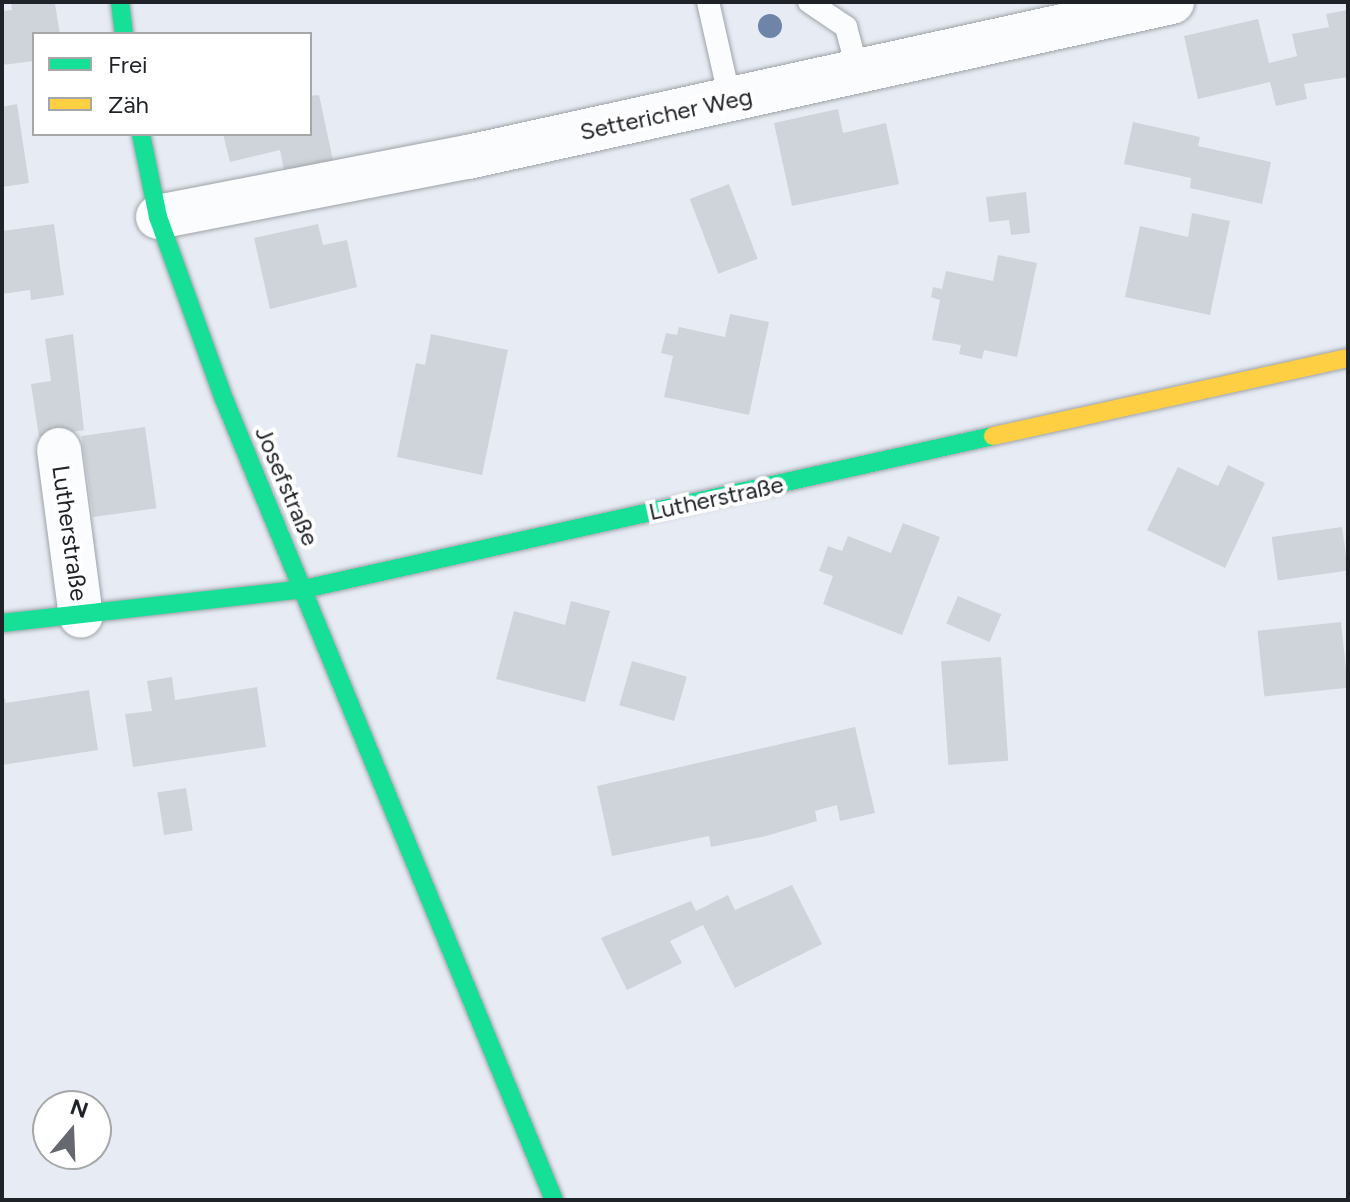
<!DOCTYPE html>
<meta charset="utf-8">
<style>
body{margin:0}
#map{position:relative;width:1350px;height:1202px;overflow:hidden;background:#e7ecf4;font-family:Figtree,sans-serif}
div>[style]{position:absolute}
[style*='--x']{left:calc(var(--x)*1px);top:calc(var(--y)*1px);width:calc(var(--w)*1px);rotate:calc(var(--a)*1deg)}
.building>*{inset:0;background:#cfd3da;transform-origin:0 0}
.roads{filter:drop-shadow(0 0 2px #9ea2a8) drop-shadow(0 0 2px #9ea2a8)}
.lane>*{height:22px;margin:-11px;padding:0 11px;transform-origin:11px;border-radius:11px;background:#fbfcfd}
.street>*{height:44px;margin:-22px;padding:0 22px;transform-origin:22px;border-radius:22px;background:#fbfcfd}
.fast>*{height:18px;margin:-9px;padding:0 9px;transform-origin:9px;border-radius:9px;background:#16e098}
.slow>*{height:18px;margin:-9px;padding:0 9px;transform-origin:9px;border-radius:9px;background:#ffcf43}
.trees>*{width:24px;height:24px;margin:-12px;border-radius:50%;background:#6f85a8}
span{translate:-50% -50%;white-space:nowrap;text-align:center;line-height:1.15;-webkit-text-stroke:8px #fff;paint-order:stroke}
.street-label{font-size:24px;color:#1f2227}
.frame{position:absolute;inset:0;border:4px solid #1f2227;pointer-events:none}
.legend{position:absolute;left:32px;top:32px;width:280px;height:104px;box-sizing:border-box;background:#fff;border:2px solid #a5a7a9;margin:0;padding:10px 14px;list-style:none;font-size:24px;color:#1f2227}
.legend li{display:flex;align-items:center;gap:16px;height:40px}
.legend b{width:40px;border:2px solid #a5a7a9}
.north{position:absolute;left:32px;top:1090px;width:80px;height:80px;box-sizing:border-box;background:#fff;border:2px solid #a5a7a9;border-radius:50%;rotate:19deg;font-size:22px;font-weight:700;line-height:32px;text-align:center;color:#1f2227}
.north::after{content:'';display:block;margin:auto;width:28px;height:36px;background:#65696f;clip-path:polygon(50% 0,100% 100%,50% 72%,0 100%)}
</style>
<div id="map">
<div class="building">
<div style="clip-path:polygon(11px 2px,55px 4px,60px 34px,34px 34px,34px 61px,2px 65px,2px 11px,12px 10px)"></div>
<div style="clip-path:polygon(1348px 10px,1348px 77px,1304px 84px,1307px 99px,1276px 106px,1270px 82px,1198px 99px,1184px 36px,1258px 19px,1269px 63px,1297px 56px,1292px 34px,1329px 27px,1326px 14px)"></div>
<div style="clip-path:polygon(319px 95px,334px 165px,285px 175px,280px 150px,230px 162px,223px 134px,310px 134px,310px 96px)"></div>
<div style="clip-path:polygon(17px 104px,29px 183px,2px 187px,2px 107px)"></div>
<div style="clip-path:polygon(838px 109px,843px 133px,886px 123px,899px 184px,792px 206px,774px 123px)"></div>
<div style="clip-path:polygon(1133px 122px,1200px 137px,1198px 146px,1271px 162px,1262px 204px,1190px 188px,1191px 178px,1124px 164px)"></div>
<div style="left:729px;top:184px;width:80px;height:42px;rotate:69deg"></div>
<div style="clip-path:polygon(1026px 192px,1030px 233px,1011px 235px,1009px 220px,989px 222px,986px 197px)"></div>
<div style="clip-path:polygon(1192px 213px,1230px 221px,1210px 315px,1125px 297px,1140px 226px,1188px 237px)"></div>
<div style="clip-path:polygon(54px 224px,64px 295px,31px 300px,30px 290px,2px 294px,2px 231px)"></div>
<div style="clip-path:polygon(318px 224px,323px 245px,347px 240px,357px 287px,270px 309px,254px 238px)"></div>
<div style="clip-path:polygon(998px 255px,1037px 263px,1017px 357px,984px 350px,982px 359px,959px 354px,961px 345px,932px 340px,940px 300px,931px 297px,933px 287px,942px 289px,946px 271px,993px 281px)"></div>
<div style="clip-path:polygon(730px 314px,769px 322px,749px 415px,664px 397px,673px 356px,661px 353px,666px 333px,677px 335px,679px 327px,725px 337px)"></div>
<div style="clip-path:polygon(73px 334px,84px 430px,39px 437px,31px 384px,51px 381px,45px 339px)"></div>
<div style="clip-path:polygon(431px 334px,508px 350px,482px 475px,397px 457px,416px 363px,425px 365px)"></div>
<div style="left:145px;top:427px;width:82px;height:64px;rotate:82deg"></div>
<div style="clip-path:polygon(1228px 465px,1265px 483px,1225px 568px,1147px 530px,1178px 467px,1218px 486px)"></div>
<div style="clip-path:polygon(903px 523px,940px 537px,902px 635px,823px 604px,833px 576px,819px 571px,828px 546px,842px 551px,848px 536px,891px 553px)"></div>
<div style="left:1342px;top:527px;width:44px;height:71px;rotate:82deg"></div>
<div style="left:958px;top:596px;width:47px;height:30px;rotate:23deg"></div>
<div style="clip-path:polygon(571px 601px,610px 611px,585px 702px,496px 679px,514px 611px,565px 625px)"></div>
<div style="left:1341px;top:622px;width:66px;height:84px;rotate:84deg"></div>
<div style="left:1001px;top:657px;width:104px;height:60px;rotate:86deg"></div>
<div style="left:632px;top:661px;width:57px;height:46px;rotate:16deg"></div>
<div style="clip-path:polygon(172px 677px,175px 700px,257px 687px,266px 747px,133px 767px,125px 714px,152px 711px,147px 681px)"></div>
<div style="clip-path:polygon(2px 690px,6px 703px,89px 690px,98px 750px,2px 765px)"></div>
<div style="clip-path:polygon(855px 727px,875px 813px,840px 821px,837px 805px,815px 811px,817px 821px,766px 836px,711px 847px,709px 836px,612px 856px,597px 786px)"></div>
<div style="left:186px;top:788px;width:43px;height:29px;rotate:81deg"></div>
<div style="clip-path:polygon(792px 885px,822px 944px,735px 988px,703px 925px,670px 941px,682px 963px,627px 990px,601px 938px,691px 901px,696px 911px,728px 895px,735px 910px)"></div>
</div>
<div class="roads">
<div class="lane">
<div style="--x:708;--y:2;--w:100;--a:77.3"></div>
<div style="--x:809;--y:2;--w:45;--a:34"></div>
<div style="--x:846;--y:27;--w:47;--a:75.1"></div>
</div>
<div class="street">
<div style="--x:158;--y:217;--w:316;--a:-11"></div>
<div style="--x:468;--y:157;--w:721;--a:-12.42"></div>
<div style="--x:59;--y:450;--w:167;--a:82.5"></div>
</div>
<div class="fast">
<div style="--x:120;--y:2;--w:32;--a:83"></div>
<div style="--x:141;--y:134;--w:85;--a:78.4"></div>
<div style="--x:158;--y:217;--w:194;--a:70.1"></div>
<div style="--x:224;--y:399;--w:866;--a:67.61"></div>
<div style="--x:2;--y:623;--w:304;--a:-6.4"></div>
<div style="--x:304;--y:589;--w:706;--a:-12.52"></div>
</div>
<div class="slow">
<div style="--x:993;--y:436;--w:363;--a:-12.4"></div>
</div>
</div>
<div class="trees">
<div style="left:770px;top:26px"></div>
</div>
<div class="street-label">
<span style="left:666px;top:114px;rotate:-12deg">Settericher Weg</span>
<span style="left:287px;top:486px;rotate:67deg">Josefstraße</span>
<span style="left:716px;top:498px;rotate:-12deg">Lutherstraße</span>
<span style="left:70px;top:533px;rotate:82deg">Lutherstraße</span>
</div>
<div class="frame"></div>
<ul class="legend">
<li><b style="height:10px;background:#16e098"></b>Frei</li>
<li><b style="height:10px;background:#ffcf43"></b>Zäh</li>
</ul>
<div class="north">N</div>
</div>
